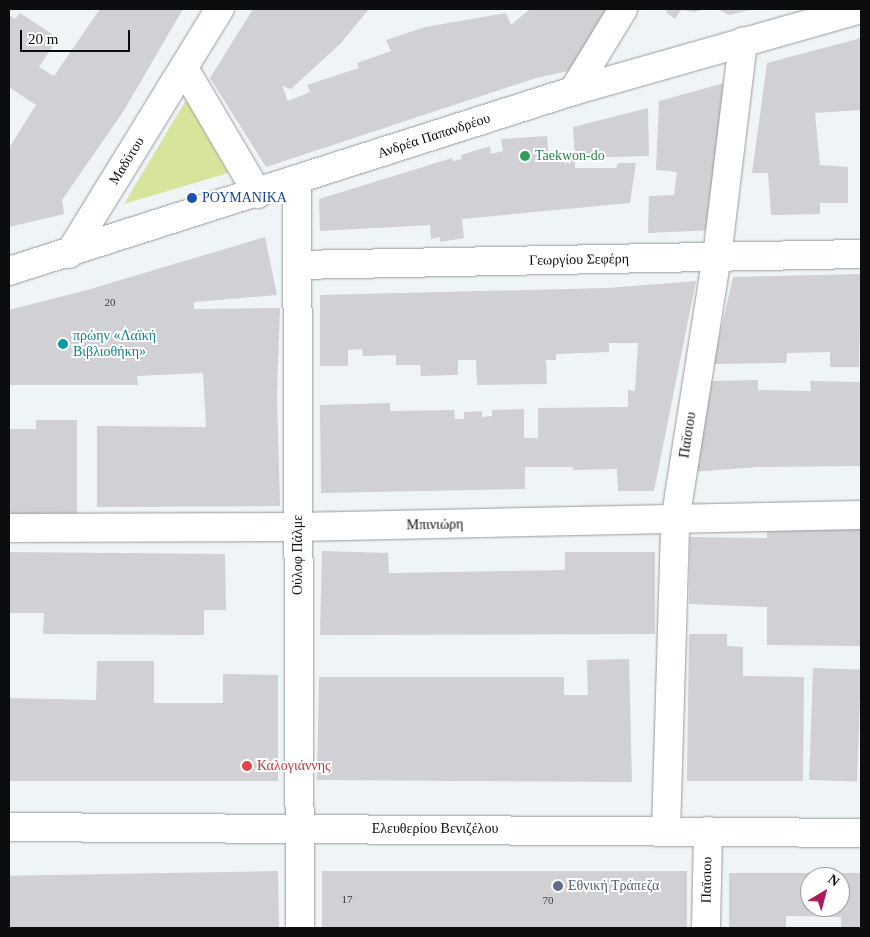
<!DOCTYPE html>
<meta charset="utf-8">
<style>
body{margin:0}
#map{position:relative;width:870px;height:937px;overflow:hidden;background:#eff4f7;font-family:Georgia,serif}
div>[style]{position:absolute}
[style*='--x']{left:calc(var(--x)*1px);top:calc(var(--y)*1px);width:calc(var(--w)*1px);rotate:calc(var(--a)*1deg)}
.green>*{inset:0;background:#d7e49c}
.building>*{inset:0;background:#d1d0d4;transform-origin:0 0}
.roads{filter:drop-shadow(0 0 1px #969a9d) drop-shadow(0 0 1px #969a9d)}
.minor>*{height:28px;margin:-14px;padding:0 14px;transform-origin:14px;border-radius:14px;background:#fff}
.tertiary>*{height:28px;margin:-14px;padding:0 14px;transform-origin:14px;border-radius:14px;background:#fff}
.secondary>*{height:28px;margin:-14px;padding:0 14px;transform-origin:14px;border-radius:14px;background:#fff}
.dots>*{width:14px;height:14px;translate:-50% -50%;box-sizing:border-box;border:2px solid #fff;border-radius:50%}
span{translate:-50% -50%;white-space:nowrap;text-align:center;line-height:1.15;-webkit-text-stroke:4px #fff;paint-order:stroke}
.number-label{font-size:11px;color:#3c3e40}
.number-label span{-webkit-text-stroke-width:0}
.street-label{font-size:14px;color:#0b0d0e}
.leisure-label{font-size:14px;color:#27864d}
.left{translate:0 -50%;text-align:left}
.transit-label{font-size:14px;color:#164399}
.culture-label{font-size:14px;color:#0d838f}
.health-label{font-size:14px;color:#be3a42}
.service-label{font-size:14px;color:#4e5e75}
.frame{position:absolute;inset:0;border:10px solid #0b0d0e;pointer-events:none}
.north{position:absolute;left:800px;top:867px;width:50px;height:50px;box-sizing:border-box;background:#fff;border:1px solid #9d9e9f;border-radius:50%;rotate:37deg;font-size:14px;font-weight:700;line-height:20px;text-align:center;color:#0b0d0e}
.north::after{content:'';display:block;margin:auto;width:18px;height:22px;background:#ab1d5a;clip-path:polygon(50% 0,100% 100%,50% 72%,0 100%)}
.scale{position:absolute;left:20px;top:30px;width:110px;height:22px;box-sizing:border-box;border:2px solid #0b0d0e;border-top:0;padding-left:6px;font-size:15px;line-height:18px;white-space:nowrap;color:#0b0d0e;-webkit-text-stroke:4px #fff;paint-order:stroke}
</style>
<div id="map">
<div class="green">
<div style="clip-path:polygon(186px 100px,228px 173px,124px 204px)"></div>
</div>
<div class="building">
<div style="clip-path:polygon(100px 9px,183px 9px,123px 112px,62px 200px,64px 214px,9px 227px,9px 148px,36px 105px,9px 87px,9px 15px,15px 19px,20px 13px,52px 34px,48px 40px,54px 44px,39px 67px,54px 76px)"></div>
<div style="clip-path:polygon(253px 9px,369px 9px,341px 43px,291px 89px,282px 86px,288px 101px,310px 92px,307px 85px,359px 68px,357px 63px,391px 51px,386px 40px,425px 27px,506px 13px,511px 25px,530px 9px,610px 9px,573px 70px,536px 78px,266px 167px,210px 78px)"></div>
<div style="clip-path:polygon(668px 9px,705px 9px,695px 12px,681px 10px,675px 19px,666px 12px)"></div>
<div style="clip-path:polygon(717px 9px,755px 9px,729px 15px)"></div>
<div style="clip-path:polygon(861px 38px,861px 110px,815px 113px,820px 165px,848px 167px,848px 203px,820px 203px,820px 214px,771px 215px,768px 173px,752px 173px,767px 63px)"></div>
<div style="clip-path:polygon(724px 83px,727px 131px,715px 230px,648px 233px,649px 196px,674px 195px,677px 172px,656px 170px,659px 101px)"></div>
<div style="clip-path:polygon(648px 108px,649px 156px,575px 158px,573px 127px)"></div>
<div style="clip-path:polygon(547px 136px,549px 161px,575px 158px,575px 168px,616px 168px,618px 163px,636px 163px,630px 203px,462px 219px,464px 238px,440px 242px,440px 237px,431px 239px,430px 225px,320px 231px,319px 199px,452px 158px,453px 161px,462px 159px,461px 155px,490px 146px,491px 154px,503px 151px,501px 139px)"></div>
<div style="clip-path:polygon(265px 237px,277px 295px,194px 302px,194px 309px,280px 308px,277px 393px,280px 506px,97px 507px,97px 426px,206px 427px,203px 373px,137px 376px,138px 385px,9px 385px,9px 310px,87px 290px)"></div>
<div style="clip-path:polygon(861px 274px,859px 367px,830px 367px,830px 352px,787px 353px,786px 363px,713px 364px,733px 277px)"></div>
<div style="clip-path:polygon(696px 281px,654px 491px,618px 491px,617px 469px,573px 470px,573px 467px,525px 467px,525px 489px,321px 493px,320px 405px,390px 403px,390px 411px,454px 410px,455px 419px,464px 419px,464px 412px,482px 411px,482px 417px,492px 416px,492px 410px,524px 409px,524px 438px,538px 438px,538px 408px,628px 407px,628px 390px,635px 391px,638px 343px,609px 343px,609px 352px,556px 354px,556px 360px,546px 360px,547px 384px,477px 385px,476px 360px,458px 360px,458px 375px,421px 376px,420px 365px,396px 365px,396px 355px,363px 356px,362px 349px,348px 350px,348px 366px,320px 366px,320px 295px,607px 288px)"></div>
<div style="clip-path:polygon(758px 380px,758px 390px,811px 391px,810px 381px,861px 382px,861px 466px,757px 467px,692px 472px,712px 381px)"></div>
<div style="clip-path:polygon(36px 420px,77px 420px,77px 514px,9px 514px,9px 429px,36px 429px)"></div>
<div style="clip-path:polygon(767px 520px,861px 521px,861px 646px,767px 645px,767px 607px,689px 604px,690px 537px,767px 538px)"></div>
<div style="clip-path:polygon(322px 551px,388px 553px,389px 573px,565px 570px,565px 552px,655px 552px,655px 634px,320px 635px)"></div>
<div style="clip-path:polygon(9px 552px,225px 554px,226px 610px,204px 610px,204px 635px,43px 634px,44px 613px,9px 613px)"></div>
<div style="clip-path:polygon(689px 634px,727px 634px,727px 646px,743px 647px,743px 676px,804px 677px,803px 781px,687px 781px)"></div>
<div style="clip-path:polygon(629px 659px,632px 782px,317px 780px,319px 677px,564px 677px,564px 695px,588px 695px,587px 660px)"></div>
<div style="clip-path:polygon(97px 661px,154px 661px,154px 703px,223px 703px,223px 674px,278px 675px,278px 781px,9px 781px,9px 698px,96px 700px)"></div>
<div style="left:813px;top:668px;width:48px;height:112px;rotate:2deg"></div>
<div style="left:278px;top:871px;width:57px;height:269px;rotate:89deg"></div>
<div style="left:322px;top:871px;width:365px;height:57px"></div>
<div style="clip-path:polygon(evenodd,729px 873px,861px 873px,861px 928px,841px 928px,841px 917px,786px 916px,786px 928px,729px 928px,729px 873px,810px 877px,840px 877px,840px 907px,810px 907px,810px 877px)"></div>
</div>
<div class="roads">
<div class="minor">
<div style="--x:184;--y:68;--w:146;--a:59.6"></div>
<div style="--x:573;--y:91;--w:96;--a:-58.6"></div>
<div style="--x:297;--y:181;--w:747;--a:89.77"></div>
<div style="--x:69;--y:254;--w:288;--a:-58.4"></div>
<div style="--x:297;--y:265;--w:564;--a:-1.12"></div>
<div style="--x:9;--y:528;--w:289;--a:-0.2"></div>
<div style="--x:298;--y:527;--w:563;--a:-1.22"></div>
<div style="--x:666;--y:831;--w:310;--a:-88.3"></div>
<div style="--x:675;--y:521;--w:267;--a:-81"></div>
<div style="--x:717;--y:257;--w:217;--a:-83.1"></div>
<div style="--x:706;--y:928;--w:97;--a:-88.8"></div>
</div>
<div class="tertiary">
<div style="--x:9;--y:271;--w:592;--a:-17.7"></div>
<div style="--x:573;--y:91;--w:299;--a:-15.9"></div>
</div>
<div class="secondary">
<div style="--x:9;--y:827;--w:852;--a:0.4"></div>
</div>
</div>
<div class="dots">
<div style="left:525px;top:156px;background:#2e9e5b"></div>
<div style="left:192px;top:198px;background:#1a4fb4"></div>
<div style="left:63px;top:344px;background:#0f9aa8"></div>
<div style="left:247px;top:766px;background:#e0444e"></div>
<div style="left:558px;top:886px;background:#5c6f8a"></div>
</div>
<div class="number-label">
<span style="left:110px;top:302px">20</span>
<span style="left:347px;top:899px">17</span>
<span style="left:548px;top:900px">70</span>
</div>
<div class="street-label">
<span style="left:434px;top:136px;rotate:-18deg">Ανδρέα Παπανδρέου</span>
<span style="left:127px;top:161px;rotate:-58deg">Μαδύτου</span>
<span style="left:579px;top:260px;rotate:-1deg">Γεωργίου Σεφέρη</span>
<span style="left:688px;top:435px;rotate:-81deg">Παϊσιου</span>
<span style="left:435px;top:525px;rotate:-1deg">Μπινιώρη</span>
<span style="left:298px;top:555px;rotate:-90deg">Ούλοφ Πάλμε</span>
<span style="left:435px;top:829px">Ελευθερίου Βενιζέλου</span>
<span style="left:707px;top:880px;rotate:-89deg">Παϊσιου</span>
</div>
<div class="leisure-label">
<span class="left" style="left:535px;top:156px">Taekwon-do</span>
</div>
<div class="transit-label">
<span class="left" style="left:202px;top:198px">ΡΟΥΜΑΝΙΚΑ</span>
</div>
<div class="culture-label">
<span class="left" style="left:73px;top:344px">πρώην «Λαϊκή<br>Βιβλιοθήκη»</span>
</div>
<div class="health-label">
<span class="left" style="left:257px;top:766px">Καλογιάννης</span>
</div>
<div class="service-label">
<span class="left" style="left:568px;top:886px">Εθνική Τράπεζα</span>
</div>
<div class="frame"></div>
<div class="north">N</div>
<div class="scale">20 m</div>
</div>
